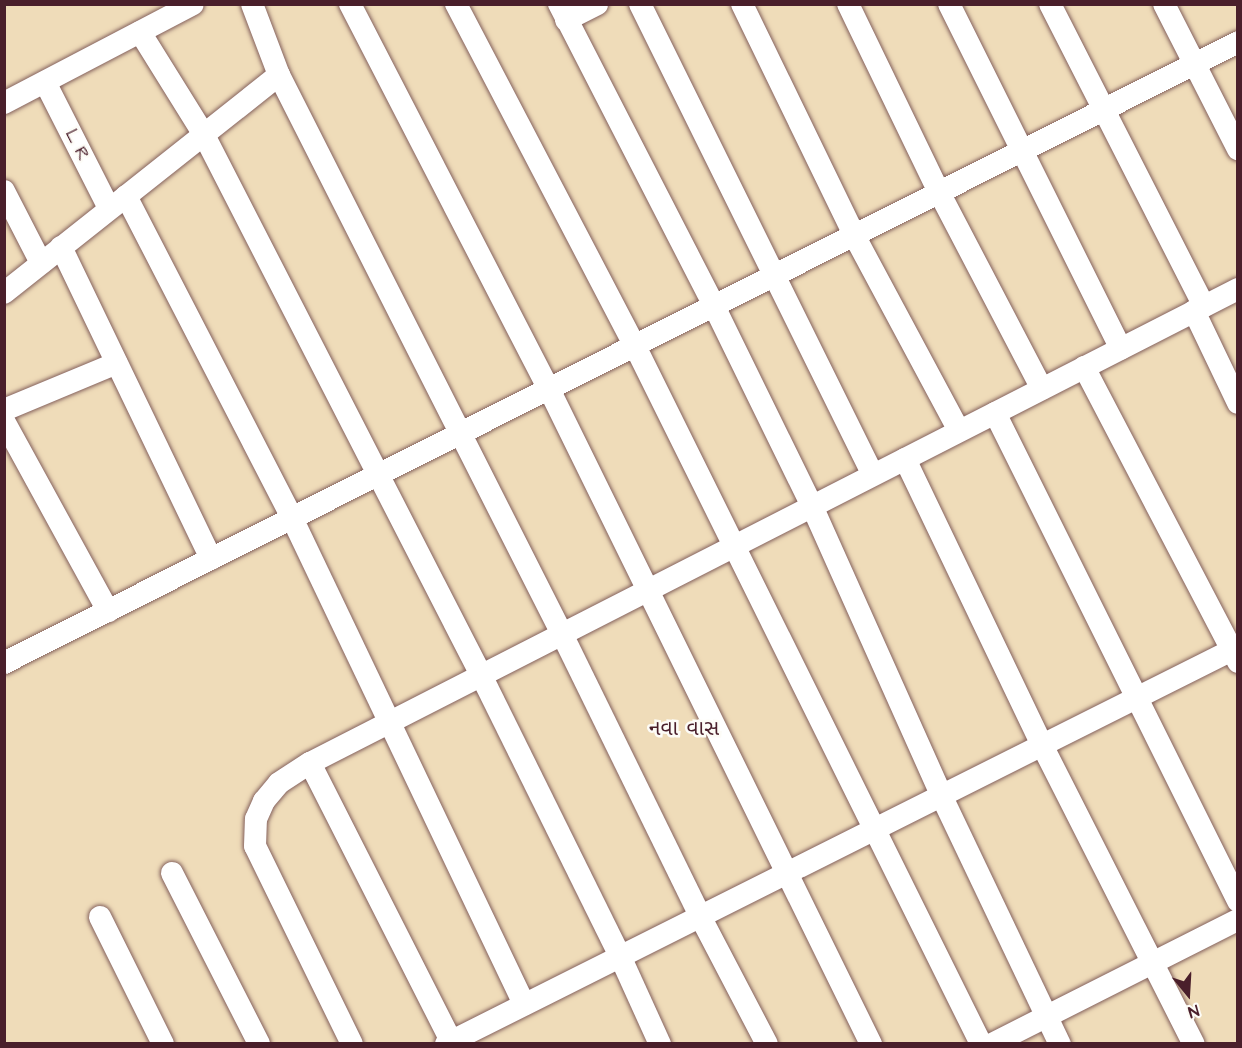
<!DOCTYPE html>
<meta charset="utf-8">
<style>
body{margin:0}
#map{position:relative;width:1242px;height:1048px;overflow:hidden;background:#efdcb9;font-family:"Architects Daughter","Noto Sans Gujarati",sans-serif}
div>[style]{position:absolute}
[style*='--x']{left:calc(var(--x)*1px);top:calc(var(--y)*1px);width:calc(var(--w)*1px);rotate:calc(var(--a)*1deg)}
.roads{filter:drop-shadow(0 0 2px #84615d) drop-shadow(0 0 2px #84615d)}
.street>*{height:22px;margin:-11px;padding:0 11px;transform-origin:11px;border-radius:11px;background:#fff}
span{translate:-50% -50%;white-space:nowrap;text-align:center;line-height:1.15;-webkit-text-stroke:5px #fdfcf7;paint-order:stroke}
.street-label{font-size:18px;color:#4a1f2b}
.quarter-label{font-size:21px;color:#4a1f2b}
.frame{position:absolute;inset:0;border:6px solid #4a1f2b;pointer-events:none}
.north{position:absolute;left:1158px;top:964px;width:60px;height:60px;-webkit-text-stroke:4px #fdfcf7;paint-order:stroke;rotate:162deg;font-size:16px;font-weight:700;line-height:24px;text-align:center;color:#4a1f2b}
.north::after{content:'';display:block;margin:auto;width:21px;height:27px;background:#4a1f2b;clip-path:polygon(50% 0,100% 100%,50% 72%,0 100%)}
</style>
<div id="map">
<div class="roads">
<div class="street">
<div style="--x:252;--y:4;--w:76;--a:69.2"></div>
<div style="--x:279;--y:75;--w:627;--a:63.15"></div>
<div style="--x:562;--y:634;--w:314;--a:63.9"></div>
<div style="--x:700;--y:916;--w:144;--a:62.4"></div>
<div style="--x:350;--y:4;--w:433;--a:62.7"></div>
<div style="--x:549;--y:389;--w:730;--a:63.82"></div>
<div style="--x:456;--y:4;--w:386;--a:62.4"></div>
<div style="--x:635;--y:346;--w:779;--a:63.63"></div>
<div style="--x:559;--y:4;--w:339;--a:62.8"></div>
<div style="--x:714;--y:306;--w:223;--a:63.9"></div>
<div style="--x:812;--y:506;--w:316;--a:65.9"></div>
<div style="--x:941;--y:795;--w:276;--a:64.5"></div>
<div style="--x:640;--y:4;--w:525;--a:63.68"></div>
<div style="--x:742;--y:4;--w:257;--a:64.1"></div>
<div style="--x:854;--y:235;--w:222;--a:61.8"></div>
<div style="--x:848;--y:4;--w:209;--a:64.2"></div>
<div style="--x:939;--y:192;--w:222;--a:62.4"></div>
<div style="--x:949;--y:4;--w:385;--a:63.5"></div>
<div style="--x:1050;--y:4;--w:339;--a:63"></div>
<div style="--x:1164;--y:4;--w:163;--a:63"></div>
<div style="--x:566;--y:20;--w:35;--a:-27"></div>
<div style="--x:140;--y:32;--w:121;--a:58.1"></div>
<div style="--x:204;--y:135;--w:607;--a:62.84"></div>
<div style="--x:481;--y:675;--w:313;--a:63.7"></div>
<div style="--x:620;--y:956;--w:97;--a:65.6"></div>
<div style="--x:45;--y:82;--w:141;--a:63.1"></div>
<div style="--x:4;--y:103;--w:213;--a:-27.6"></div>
<div style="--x:4;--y:191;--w:81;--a:62.8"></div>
<div style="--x:126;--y:196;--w:362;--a:62.7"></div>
<div style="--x:292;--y:518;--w:539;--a:64.48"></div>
<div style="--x:61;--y:247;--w:346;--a:64.3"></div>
<div style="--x:4;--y:293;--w:351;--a:-38.4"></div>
<div style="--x:1194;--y:311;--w:102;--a:64.4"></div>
<div style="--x:1084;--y:367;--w:333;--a:62.4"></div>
<div style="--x:4;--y:410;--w:122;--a:-22.6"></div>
<div style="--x:995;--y:413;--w:545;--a:63.53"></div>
<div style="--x:4;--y:421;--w:217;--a:61.3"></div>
<div style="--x:905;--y:459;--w:317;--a:64.4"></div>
<div style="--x:1042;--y:745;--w:335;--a:63.1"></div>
<div style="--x:4;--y:663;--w:1381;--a:-26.71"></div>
<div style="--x:310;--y:763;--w:312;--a:63.1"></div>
<div style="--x:172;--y:873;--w:192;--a:63"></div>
<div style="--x:100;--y:917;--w:142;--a:63.6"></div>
<div style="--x:352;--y:1044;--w:220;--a:-116.1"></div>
<div style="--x:255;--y:846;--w:27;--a:-88"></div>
<div style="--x:256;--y:819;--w:20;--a:-66"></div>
<div style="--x:264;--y:801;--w:23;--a:-50"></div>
<div style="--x:279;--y:783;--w:37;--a:-33"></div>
<div style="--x:310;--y:763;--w:1042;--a:-27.06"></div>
<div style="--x:446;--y:1044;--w:886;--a:-26.62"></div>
<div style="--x:992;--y:1044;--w:275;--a:-26.8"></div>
</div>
</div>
<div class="street-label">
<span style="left:77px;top:145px;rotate:63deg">L R</span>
</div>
<div class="quarter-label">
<span style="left:684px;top:729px">નવા વાસ</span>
</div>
<div class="frame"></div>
<div class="north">N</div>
</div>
